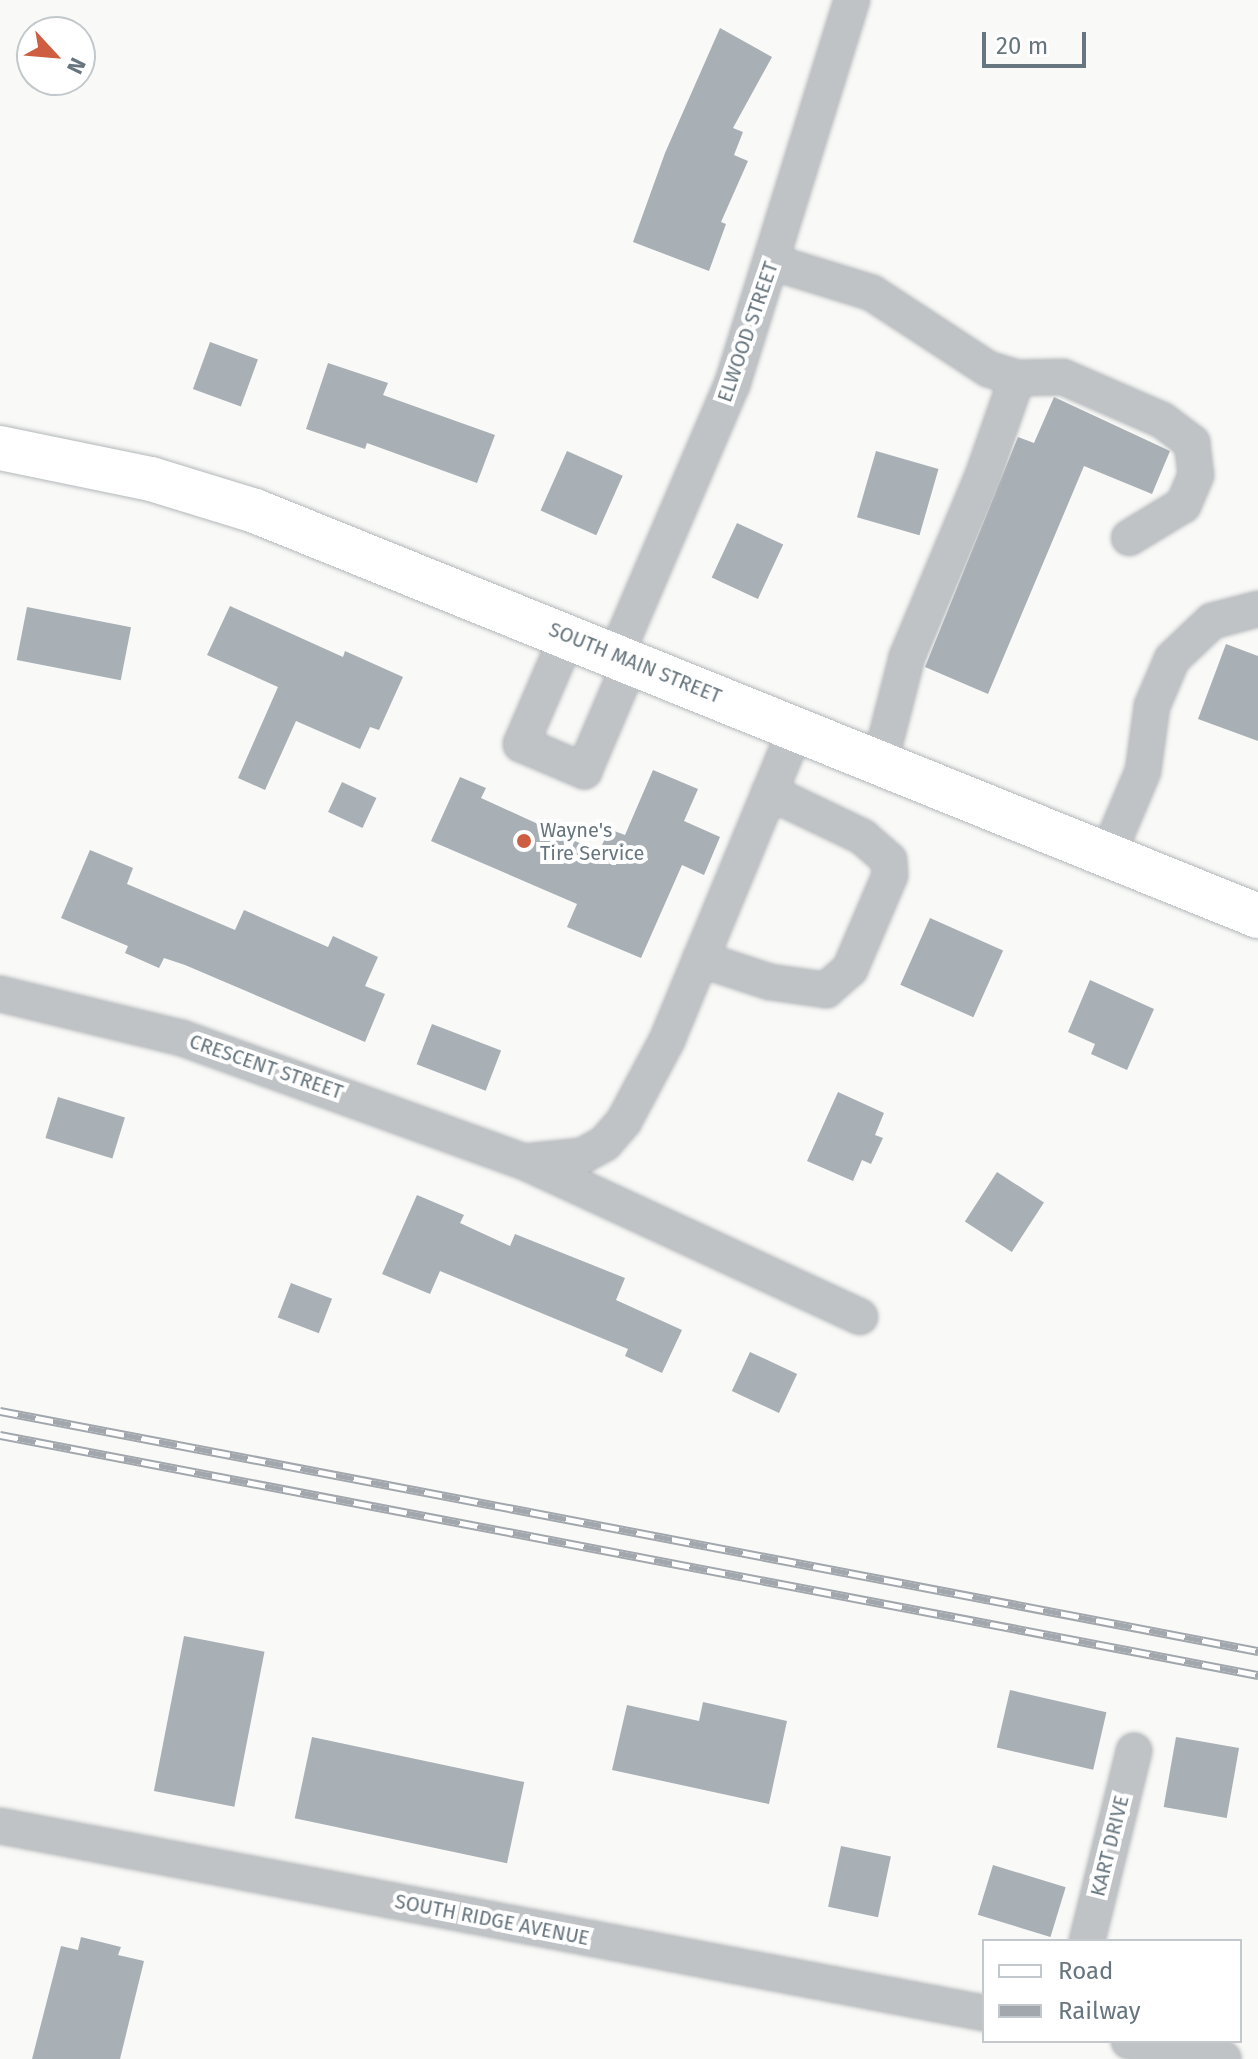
<!DOCTYPE html>
<style>
body{margin:0}
#map{position:relative;width:1258px;height:2059px;overflow:hidden;background:#f9f9f7;font-family:"Fira Sans",sans-serif}
div>[style]{position:absolute}
[style*='--x']{left:calc(var(--x)*1px);top:calc(var(--y)*1px);width:calc(var(--w)*1px);rotate:calc(var(--a)*1deg)}
.building>*{inset:0;background:#a8afb5;transform-origin:0 0}
.roads{filter:drop-shadow(0 0 2px #b3b7ba) drop-shadow(0 0 2px #b3b7ba)}
.minor>*{height:34px;margin:-17px;padding:0 17px;transform-origin:17px;border-radius:17px;background:#bfc3c6}
.major>*{height:44px;margin:-22px;padding:0 22px;transform-origin:22px;border-radius:22px;background:#fff}
.rail>*{height:9px;margin-top:-4.5px;transform-origin:0;background:repeating-linear-gradient(90deg,#fff 0 18px,#a1a7ac 0 36px);box-sizing:border-box;border-block:2px solid #a1a7ac}
.dots>*{width:22px;height:22px;translate:-50% -50%;box-sizing:border-box;border:4px solid #fff;border-radius:50%}
span{translate:-50% -50%;white-space:nowrap;text-align:center;line-height:1.15;-webkit-text-stroke:8px #fff;paint-order:stroke}
.street-label{font-size:20px;color:#67757e}
.poi-label{font-size:20px;color:#67757e}
.left{translate:0 -50%;text-align:left}
.legend{position:absolute;left:982px;top:1939px;width:260px;height:104px;box-sizing:border-box;background:#fff;border:2px solid #c2c8cb;margin:0;padding:10px 14px;list-style:none;font-size:24px;color:#67757e}
.legend li{display:flex;align-items:center;gap:16px;height:40px}
.legend b{width:40px;border:2px solid #c2c8cb}
.north{position:absolute;left:16px;top:16px;width:80px;height:80px;box-sizing:border-box;background:#fff;border:2px solid #c2c8cb;border-radius:50%;rotate:116deg;font-size:22px;font-weight:700;line-height:32px;text-align:center;color:#67757e}
.north::after{content:'';display:block;margin:auto;width:28px;height:36px;background:#ce5e42;clip-path:polygon(50% 0,100% 100%,50% 72%,0 100%)}
.scale{position:absolute;left:982px;top:32px;width:104px;height:36px;box-sizing:border-box;border:4px solid #67757e;border-top:0;padding-left:10px;font-size:24px;line-height:28px;white-space:nowrap;color:#67757e;-webkit-text-stroke:6px #fff;paint-order:stroke}
</style>
<div id="map">
<div class="building">
<div style="clip-path:polygon(720px 28px,772px 57px,733px 128px,743px 132px,734px 155px,748px 161px,721px 222px,726px 224px,709px 271px,633px 242px,665px 153px)"></div>
<div style="left:210px;top:342px;width:51px;height:50px;rotate:20deg"></div>
<div style="clip-path:polygon(328px 363px,388px 383px,383px 395px,495px 435px,477px 483px,367px 443px,365px 449px,306px 429px)"></div>
<div style="clip-path:polygon(1054px 397px,1170px 451px,1152px 494px,1084px 466px,988px 694px,925px 667px,1018px 437px,1034px 443px)"></div>
<div style="left:567px;top:451px;width:61px;height:65px;rotate:24deg"></div>
<div style="left:876px;top:451px;width:65px;height:69px;rotate:16deg"></div>
<div style="left:737px;top:523px;width:51px;height:60px;rotate:25deg"></div>
<div style="clip-path:polygon(230px 606px,343px 657px,345px 651px,403px 677px,379px 730px,370px 727px,360px 749px,296px 721px,265px 790px,238px 778px,278px 687px,207px 655px)"></div>
<div style="left:27px;top:607px;width:106px;height:54px;rotate:11deg"></div>
<div style="clip-path:polygon(1226px 644px,1258px 656px,1258px 741px,1198px 719px)"></div>
<div style="clip-path:polygon(653px 770px,698px 789px,684px 821px,720px 837px,704px 875px,682px 865px,641px 958px,567px 927px,577px 904px,431px 841px,460px 777px,486px 788px,481px 798px,599px 852px,609px 829px,625px 835px)"></div>
<div style="left:342px;top:782px;width:38px;height:33px;rotate:25deg"></div>
<div style="clip-path:polygon(90px 850px,133px 868px,127px 884px,235px 930px,244px 910px,328px 947px,333px 936px,378px 957px,365px 986px,385px 994px,365px 1042px,185px 965px,164px 958px,159px 968px,125px 953px,128px 946px,61px 918px)"></div>
<div style="left:930px;top:918px;width:80px;height:73px;rotate:24deg"></div>
<div style="clip-path:polygon(1090px 980px,1154px 1009px,1127px 1070px,1091px 1054px,1095px 1044px,1068px 1032px)"></div>
<div style="left:432px;top:1024px;width:74px;height:43px;rotate:21deg"></div>
<div style="clip-path:polygon(838px 1092px,884px 1113px,875px 1135px,883px 1138px,871px 1164px,862px 1160px,853px 1181px,807px 1161px)"></div>
<div style="left:58px;top:1097px;width:70px;height:43px;rotate:17deg"></div>
<div style="left:997px;top:1172px;width:56px;height:59px;rotate:33deg"></div>
<div style="clip-path:polygon(417px 1195px,464px 1215px,460px 1223px,510px 1246px,515px 1234px,625px 1278px,616px 1300px,682px 1330px,662px 1373px,625px 1356px,628px 1349px,440px 1271px,430px 1294px,382px 1274px)"></div>
<div style="left:291px;top:1283px;width:44px;height:37px;rotate:21deg"></div>
<div style="left:750px;top:1352px;width:52px;height:43px;rotate:25deg"></div>
<div style="left:184px;top:1636px;width:82px;height:158px;rotate:11deg"></div>
<div style="left:1010px;top:1690px;width:99px;height:59px;rotate:13deg"></div>
<div style="clip-path:polygon(703px 1702px,787px 1721px,769px 1804px,612px 1770px,627px 1705px,699px 1721px)"></div>
<div style="left:312px;top:1737px;width:217px;height:83px;rotate:12deg"></div>
<div style="left:1176px;top:1737px;width:64px;height:71px;rotate:10deg"></div>
<div style="left:841px;top:1846px;width:51px;height:62px;rotate:12deg"></div>
<div style="left:993px;top:1865px;width:76px;height:52px;rotate:17deg"></div>
<div style="clip-path:polygon(81px 1937px,121px 1947px,118px 1955px,144px 1961px,120px 2059px,32px 2059px,61px 1946px,78px 1950px)"></div>
</div>
<div class="roads">
<div class="minor">
<div style="--x:772;--y:262;--w:105;--a:17.2"></div>
<div style="--x:872;--y:293;--w:139;--a:33.2"></div>
<div style="--x:988;--y:369;--w:30;--a:17"></div>
<div style="--x:1017;--y:378;--w:46;--a:-1.2"></div>
<div style="--x:1063;--y:377;--w:108;--a:23.5"></div>
<div style="--x:1162;--y:420;--w:38;--a:37"></div>
<div style="--x:1192;--y:443;--w:32;--a:83"></div>
<div style="--x:1196;--y:475;--w:33;--a:113"></div>
<div style="--x:1183;--y:505;--w:63;--a:148.6"></div>
<div style="--x:568;--y:635;--w:119;--a:113.3"></div>
<div style="--x:521;--y:744;--w:69;--a:23.2"></div>
<div style="--x:584;--y:771;--w:120;--a:-66.9"></div>
<div style="--x:616;--y:655;--w:294;--a:-66.8"></div>
<div style="--x:732;--y:385;--w:403;--a:-72.7"></div>
<div style="--x:880;--y:762;--w:108;--a:-75.6"></div>
<div style="--x:907;--y:657;--w:194;--a:-67.3"></div>
<div style="--x:982;--y:478;--w:106;--a:-70.7"></div>
<div style="--x:1108;--y:854;--w:90;--a:-67.1"></div>
<div style="--x:1143;--y:771;--w:66;--a:-82.1"></div>
<div style="--x:1152;--y:706;--w:51;--a:-66.9"></div>
<div style="--x:1172;--y:659;--w:55;--a:-43.5"></div>
<div style="--x:1212;--y:621;--w:48;--a:-14.6"></div>
<div style="--x:700;--y:959;--w:74;--a:18.2"></div>
<div style="--x:770;--y:982;--w:57;--a:8.1"></div>
<div style="--x:826;--y:990;--w:32;--a:-41"></div>
<div style="--x:850;--y:969;--w:102;--a:-66.9"></div>
<div style="--x:890;--y:875;--w:15;--a:-94"></div>
<div style="--x:889;--y:860;--w:35;--a:-139"></div>
<div style="--x:863;--y:837;--w:104;--a:-154.4"></div>
<div style="--x:0;--y:994;--w:187;--a:13.6"></div>
<div style="--x:182;--y:1038;--w:365;--a:19.9"></div>
<div style="--x:525;--y:1162;--w:369;--a:24.8"></div>
<div style="--x:532;--y:1161;--w:50;--a:-5.7"></div>
<div style="--x:582;--y:1156;--w:26;--a:-29"></div>
<div style="--x:605;--y:1143;--w:29;--a:-49"></div>
<div style="--x:624;--y:1121;--w:92;--a:-62"></div>
<div style="--x:667;--y:1040;--w:338;--a:-67.5"></div>
<div style="--x:0;--y:1826;--w:1002;--a:10.76"></div>
<div style="--x:1087;--y:1941;--w:196;--a:-76.1"></div>
<div style="--x:1129;--y:2041;--w:96;--a:10.8"></div>
</div>
<div class="major">
<div style="--x:0;--y:448;--w:154;--a:11.6"></div>
<div style="--x:151;--y:479;--w:109;--a:17.1"></div>
<div style="--x:255;--y:511;--w:1082;--a:21.99"></div>
</div>
</div>
<div class="rail">
<div style="--x:0;--y:1411;--w:1281;--a:10.8"></div>
<div style="--x:0;--y:1435;--w:1281;--a:10.8"></div>
</div>
<div class="dots">
<div style="left:524px;top:841px;background:#ce5e42"></div>
</div>
<div class="street-label">
<span style="left:748px;top:332px;rotate:-71deg">ELWOOD STREET</span>
<span style="left:635px;top:663px;rotate:22deg">SOUTH MAIN STREET</span>
<span style="left:266px;top:1067px;rotate:19deg">CRESCENT STREET</span>
<span style="left:1110px;top:1846px;rotate:-76deg">KART DRIVE</span>
<span style="left:492px;top:1920px;rotate:11deg">SOUTH RIDGE AVENUE</span>
</div>
<div class="poi-label">
<span class="left" style="left:540px;top:842px">Wayne's<br>Tire Service</span>
</div>
<ul class="legend">
<li><b style="height:10px;background:#fff"></b>Road</li>
<li><b style="height:10px;background:#a1a7ac"></b>Railway</li>
</ul>
<div class="north">N</div>
<div class="scale">20 m</div>
</div>
